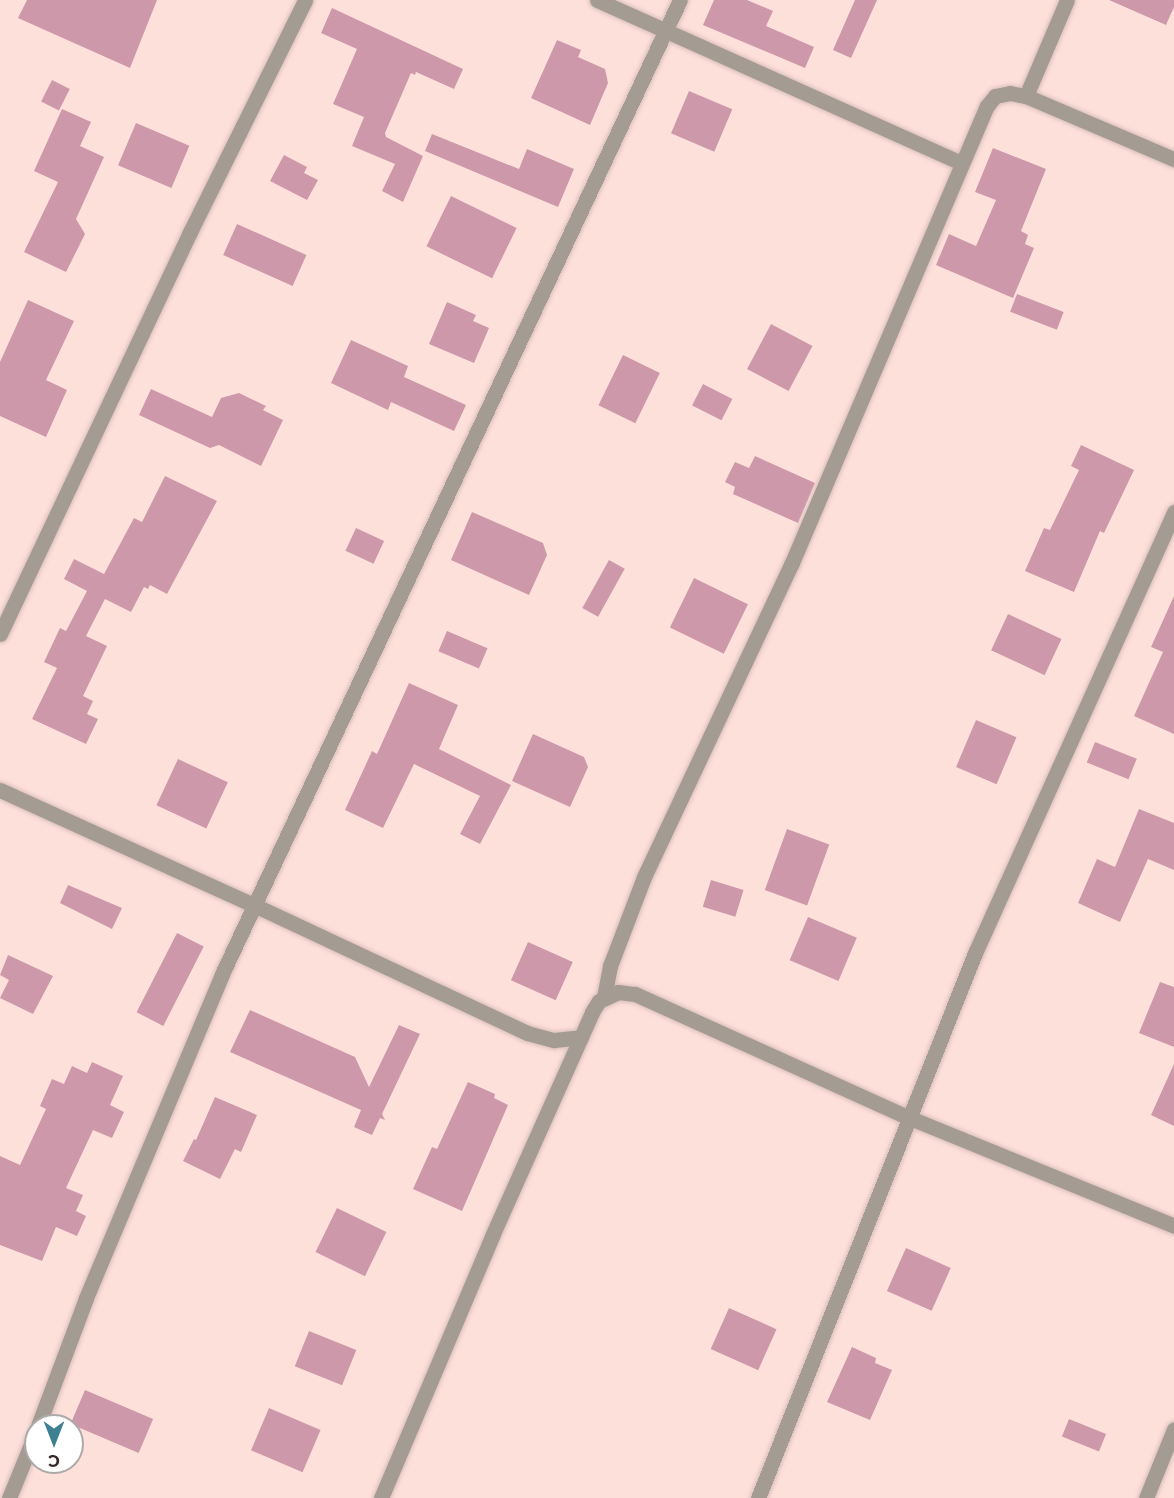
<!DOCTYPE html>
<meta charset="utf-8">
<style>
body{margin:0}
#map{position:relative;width:1174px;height:1498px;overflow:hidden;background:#fee0db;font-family:Montserrat,sans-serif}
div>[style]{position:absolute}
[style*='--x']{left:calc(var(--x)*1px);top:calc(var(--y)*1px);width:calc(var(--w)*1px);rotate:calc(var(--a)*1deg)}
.building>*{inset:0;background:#ce98ab;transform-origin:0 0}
.roads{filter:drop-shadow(0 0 2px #dabfbb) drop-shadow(0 0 2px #dabfbb)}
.minor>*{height:15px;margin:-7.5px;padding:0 7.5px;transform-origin:7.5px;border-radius:7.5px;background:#a49b93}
span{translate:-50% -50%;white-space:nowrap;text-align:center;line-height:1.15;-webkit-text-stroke:5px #fff;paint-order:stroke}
.north{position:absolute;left:24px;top:1414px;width:60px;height:60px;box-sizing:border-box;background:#fff;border:2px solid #aea9a9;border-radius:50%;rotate:180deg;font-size:16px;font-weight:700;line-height:24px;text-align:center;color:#342927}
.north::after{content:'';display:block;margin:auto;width:21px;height:27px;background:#3e7f92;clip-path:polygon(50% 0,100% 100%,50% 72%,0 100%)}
</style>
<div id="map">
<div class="building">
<div style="clip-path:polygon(27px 0,157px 0,130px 68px,18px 18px)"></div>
<div style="clip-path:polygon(714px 0,747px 0,773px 11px,766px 26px,814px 47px,805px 68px,703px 25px)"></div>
<div style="clip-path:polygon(855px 0,877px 0,851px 58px,833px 50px)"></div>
<div style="clip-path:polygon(1109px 0,1174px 0,1174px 7px,1166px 25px)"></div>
<div style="clip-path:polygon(332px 8px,463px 69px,454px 89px,416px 72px,415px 75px,411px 73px,385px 133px,386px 137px,423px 156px,403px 202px,382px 191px,395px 164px,352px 146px,364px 117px,333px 104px,357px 49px,321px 33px)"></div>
<div style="clip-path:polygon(557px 40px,581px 50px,578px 57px,605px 69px,608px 83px,590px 125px,531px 98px)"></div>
<div style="left:52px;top:80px;width:20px;height:24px;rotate:27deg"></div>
<div style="left:689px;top:91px;width:47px;height:46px;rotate:23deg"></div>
<div style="clip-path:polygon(62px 109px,91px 122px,80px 146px,104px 157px,76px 219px,85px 234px,66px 272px,24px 252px,58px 182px,34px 171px)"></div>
<div style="left:136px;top:123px;width:58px;height:46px;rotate:23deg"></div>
<div style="clip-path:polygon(432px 134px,519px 169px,527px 149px,574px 169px,558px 207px,425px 151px)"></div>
<div style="clip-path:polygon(993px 148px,1046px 169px,1021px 231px,1028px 235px,1025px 244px,1034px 248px,1013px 298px,936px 265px,949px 234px,976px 246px,996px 200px,975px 192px)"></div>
<div style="clip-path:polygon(284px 155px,307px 167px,304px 173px,318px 180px,307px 200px,270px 181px)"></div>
<div style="left:451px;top:196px;width:73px;height:56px;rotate:26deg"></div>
<div style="left:237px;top:224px;width:76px;height:34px;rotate:24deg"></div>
<div style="left:1017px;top:294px;width:50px;height:19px;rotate:21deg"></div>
<div style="clip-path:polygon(28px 300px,74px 321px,46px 380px,67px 390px,46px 437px,0 416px,0 362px)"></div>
<div style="clip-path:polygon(447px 302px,476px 315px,473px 321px,489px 328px,474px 363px,429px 344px)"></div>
<div style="left:771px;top:324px;width:47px;height:51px;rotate:28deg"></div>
<div style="clip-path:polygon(351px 340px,408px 366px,404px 377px,466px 405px,454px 431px,391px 402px,388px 410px,331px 383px)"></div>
<div style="left:623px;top:355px;width:41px;height:56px;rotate:26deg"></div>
<div style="left:703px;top:384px;width:33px;height:24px;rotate:27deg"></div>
<div style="clip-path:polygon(151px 389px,212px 417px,221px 398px,239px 393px,266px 406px,263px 410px,283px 420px,261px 466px,219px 445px,210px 448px,139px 415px)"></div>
<div style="clip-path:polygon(1081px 445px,1134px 470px,1104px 533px,1100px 531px,1074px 592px,1025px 571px,1044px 528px,1050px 530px,1079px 470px,1071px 466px)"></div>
<div style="clip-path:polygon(755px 456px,815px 483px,798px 523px,733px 494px,735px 487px,725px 482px,735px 462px,749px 468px)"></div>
<div style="clip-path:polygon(165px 476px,217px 501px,167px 594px,150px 585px,148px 589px,144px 587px,131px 612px,105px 599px,86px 636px,107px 646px,83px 696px,93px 701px,87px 714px,98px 719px,86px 744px,32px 719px,57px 668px,44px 662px,60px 628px,66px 631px,87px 591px,64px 579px,74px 559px,104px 574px,134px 518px,142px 522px)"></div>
<div style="clip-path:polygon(472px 512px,543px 543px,547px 555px,529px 595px,451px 560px)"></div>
<div style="left:356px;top:528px;width:31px;height:25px;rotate:25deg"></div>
<div style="left:609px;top:560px;width:18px;height:55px;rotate:29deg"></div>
<div style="left:694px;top:578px;width:60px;height:55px;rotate:26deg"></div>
<div style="clip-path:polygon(1174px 596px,1174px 734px,1134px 716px,1163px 652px,1151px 647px)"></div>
<div style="left:1008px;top:614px;width:59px;height:40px;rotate:25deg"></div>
<div style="left:447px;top:631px;width:44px;height:22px;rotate:23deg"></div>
<div style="clip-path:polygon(409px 683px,458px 705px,439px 749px,511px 785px,480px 844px,460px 834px,480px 796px,414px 764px,383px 828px,345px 810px,372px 751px,377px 754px)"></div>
<div style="left:976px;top:720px;width:44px;height:51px;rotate:23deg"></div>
<div style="clip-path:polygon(533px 734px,584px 757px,588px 767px,570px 807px,512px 781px)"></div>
<div style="left:1095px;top:742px;width:45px;height:22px;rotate:22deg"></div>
<div style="left:178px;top:759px;width:55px;height:51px;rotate:25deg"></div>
<div style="clip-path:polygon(1139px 809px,1174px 823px,1174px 870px,1148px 859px,1120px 922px,1078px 903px,1097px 859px,1115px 867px)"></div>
<div style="left:787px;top:829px;width:45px;height:65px;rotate:20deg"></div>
<div style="left:711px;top:880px;width:34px;height:28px;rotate:17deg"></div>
<div style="clip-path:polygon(68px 885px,122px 908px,112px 929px,60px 903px)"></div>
<div style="left:808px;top:917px;width:53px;height:47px;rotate:23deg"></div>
<div style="left:177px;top:933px;width:30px;height:89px;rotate:27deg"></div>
<div style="left:528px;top:942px;width:49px;height:42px;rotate:24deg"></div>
<div style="clip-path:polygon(8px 955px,53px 976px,33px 1014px,0 998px,9px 980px,0 975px)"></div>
<div style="clip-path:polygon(1160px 982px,1174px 987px,1174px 1047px,1139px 1033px)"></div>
<div style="clip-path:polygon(250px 1010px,355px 1057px,369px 1087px,399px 1025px,420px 1034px,382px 1114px,385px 1120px,380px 1118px,372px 1135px,354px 1127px,361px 1110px,230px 1052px)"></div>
<div style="clip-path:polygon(92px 1062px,123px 1076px,110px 1105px,124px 1112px,112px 1138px,93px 1130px,66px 1188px,83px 1195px,76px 1211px,86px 1216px,77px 1236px,56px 1227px,42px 1261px,0 1245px,0 1156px,20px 1165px,46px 1109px,40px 1106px,52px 1079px,64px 1084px,72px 1066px,87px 1073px)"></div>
<div style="clip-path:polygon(1174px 1064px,1174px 1126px,1151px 1115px)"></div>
<div style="clip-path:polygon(468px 1082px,495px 1094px,494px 1098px,508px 1105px,462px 1211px,413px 1189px,432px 1147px,437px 1149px)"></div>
<div style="clip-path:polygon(215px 1097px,257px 1115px,241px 1152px,235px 1149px,220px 1179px,183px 1161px,194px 1139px,196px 1140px)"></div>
<div style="left:337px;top:1208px;width:55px;height:49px;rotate:26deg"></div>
<div style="left:906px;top:1248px;width:49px;height:47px;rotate:24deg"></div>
<div style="left:729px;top:1308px;width:52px;height:45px;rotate:24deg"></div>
<div style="left:309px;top:1331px;width:51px;height:38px;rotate:22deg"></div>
<div style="clip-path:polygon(852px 1347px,876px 1358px,875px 1363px,892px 1370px,870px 1420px,827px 1402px)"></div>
<div style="left:85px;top:1390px;width:74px;height:37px;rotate:23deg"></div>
<div style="left:269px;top:1408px;width:56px;height:46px;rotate:23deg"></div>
<div style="left:1069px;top:1419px;width:40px;height:19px;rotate:22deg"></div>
</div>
<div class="roads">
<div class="minor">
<div style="--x:597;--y:0;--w:399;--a:24.1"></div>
<div style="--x:1026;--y:96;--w:104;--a:-66.9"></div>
<div style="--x:0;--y:634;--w:445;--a:-64.7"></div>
<div style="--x:190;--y:232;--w:259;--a:-63.6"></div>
<div style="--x:0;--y:790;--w:279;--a:24.4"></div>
<div style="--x:254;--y:905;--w:302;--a:25.1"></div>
<div style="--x:527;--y:1033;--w:28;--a:15"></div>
<div style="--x:554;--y:1040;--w:27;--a:-6"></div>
<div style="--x:604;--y:997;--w:32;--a:-79"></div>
<div style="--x:610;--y:966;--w:95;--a:-69.1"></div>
<div style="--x:644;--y:877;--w:345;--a:-64.8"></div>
<div style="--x:791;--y:565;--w:499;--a:-66.9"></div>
<div style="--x:987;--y:106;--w:13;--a:-51"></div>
<div style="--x:995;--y:96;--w:15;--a:-11"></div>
<div style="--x:1010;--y:93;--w:16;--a:11"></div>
<div style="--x:1026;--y:96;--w:161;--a:23.1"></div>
<div style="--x:38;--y:1426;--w:137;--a:-69.4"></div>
<div style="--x:86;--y:1298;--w:351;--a:-67.2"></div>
<div style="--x:222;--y:974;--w:1076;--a:-64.82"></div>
<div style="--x:9;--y:1498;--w:71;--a:-67.8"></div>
<div style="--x:381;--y:1498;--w:285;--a:-67"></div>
<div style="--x:492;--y:1236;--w:245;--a:-65.9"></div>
<div style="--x:592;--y:1012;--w:13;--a:-58"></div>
<div style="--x:599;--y:1001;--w:21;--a:-25"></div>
<div style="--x:618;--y:992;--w:17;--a:7"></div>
<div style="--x:635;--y:994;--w:302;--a:24.3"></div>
<div style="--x:910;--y:1118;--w:285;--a:22.2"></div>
<div style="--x:758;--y:1498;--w:587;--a:-68.29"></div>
<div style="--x:975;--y:953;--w:484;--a:-65.7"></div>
<div style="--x:1146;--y:1498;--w:74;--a:-67.9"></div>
</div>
</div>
<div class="north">С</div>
</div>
